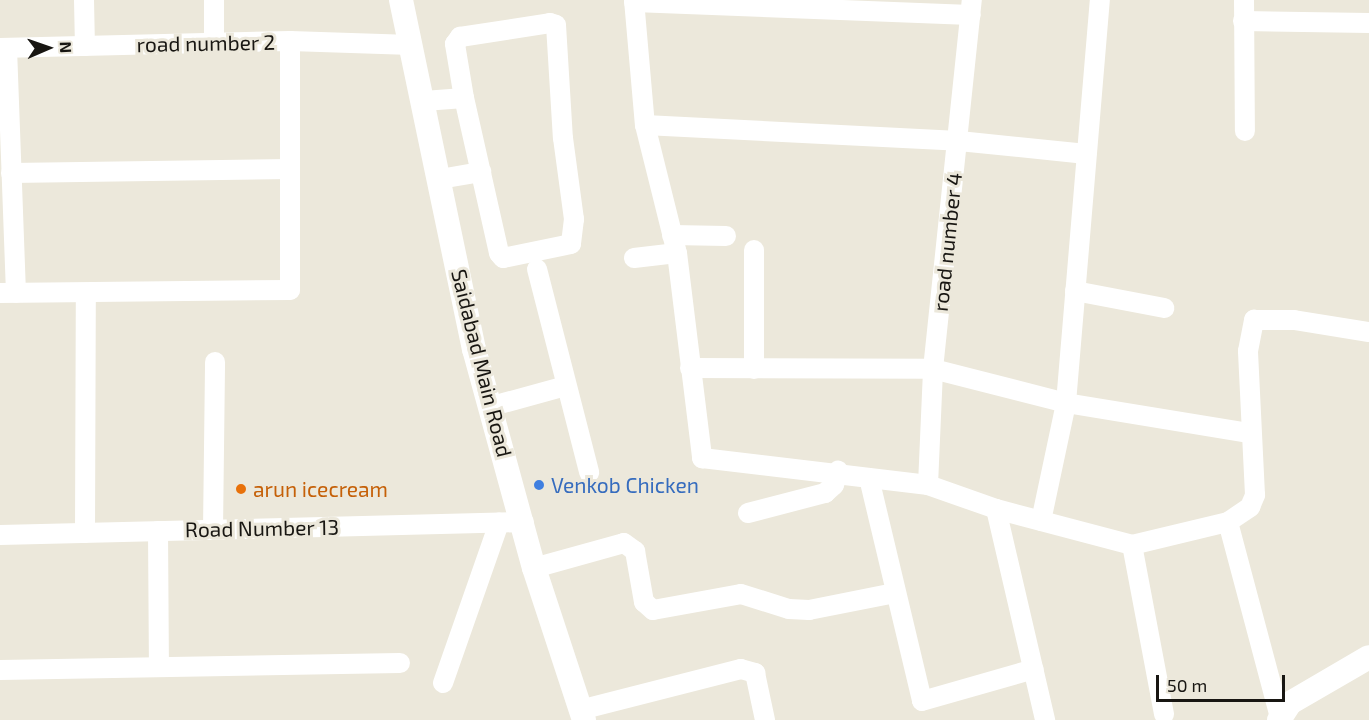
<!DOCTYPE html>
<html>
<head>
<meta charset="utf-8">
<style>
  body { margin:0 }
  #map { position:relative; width:1369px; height:720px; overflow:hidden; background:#ece8db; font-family:"Exo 2",sans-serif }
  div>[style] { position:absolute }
  .minor>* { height:20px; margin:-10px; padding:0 10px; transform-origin:10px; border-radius:10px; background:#fff }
  .major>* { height:24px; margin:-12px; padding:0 12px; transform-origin:12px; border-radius:12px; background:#fff }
  .dots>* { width:16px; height:16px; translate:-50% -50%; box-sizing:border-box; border:3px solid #ece8db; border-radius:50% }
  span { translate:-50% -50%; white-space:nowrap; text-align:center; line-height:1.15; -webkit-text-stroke:6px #ece8db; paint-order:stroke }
  .street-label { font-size:21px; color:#181612 }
  .shop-label { font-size:21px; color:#366cbe }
  .left { translate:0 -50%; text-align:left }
  .food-label { font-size:21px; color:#c56008 }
  .north { position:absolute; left:18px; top:18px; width:60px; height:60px; -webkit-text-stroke:4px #ece8db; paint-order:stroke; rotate:88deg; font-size:16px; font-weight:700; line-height:24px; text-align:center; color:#181612 }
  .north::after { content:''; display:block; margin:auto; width:21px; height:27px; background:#181612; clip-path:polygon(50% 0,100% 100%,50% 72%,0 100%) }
  .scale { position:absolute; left:1156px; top:675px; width:129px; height:27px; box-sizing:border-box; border:3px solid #181612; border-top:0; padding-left:8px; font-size:18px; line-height:21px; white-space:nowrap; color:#181612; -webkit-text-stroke:4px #ece8db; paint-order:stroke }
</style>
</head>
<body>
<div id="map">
  <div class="minor">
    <div style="left:84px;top:0;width:46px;rotate:88.8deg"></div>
    <div style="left:634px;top:0;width:125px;rotate:85deg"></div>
    <div style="left:645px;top:125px;width:132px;rotate:76deg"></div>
    <div style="left:677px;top:253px;width:207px;rotate:83deg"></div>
    <div style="left:702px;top:458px;width:228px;rotate:6.8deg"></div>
    <div style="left:928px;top:485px;width:72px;rotate:19.4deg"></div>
    <div style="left:996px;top:509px;width:141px;rotate:14.8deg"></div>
    <div style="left:1244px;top:0;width:131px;rotate:89.6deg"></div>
    <div style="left:634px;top:2px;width:337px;rotate:2.2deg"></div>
    <div style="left:1243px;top:21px;width:126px;rotate:0.9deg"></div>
    <div style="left:214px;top:42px;width:42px;rotate:-90deg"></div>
    <div style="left:0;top:48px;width:290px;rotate:-1.4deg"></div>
    <div style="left:290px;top:41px;width:122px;rotate:1.9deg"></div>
    <div style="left:7px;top:48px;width:245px;rotate:87.9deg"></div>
    <div style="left:424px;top:101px;width:40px;rotate:-4.3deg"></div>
    <div style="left:464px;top:98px;width:55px;rotate:-99.5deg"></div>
    <div style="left:455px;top:44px;width:9px;rotate:-54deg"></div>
    <div style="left:460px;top:37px;width:91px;rotate:-8.8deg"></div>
    <div style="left:550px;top:23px;width:6px;rotate:18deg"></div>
    <div style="left:556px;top:25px;width:113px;rotate:86.5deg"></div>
    <div style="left:563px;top:138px;width:82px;rotate:82.3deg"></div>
    <div style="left:574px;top:219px;width:25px;rotate:97deg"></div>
    <div style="left:571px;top:244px;width:69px;rotate:168.4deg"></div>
    <div style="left:503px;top:258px;width:6px;rotate:-129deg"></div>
    <div style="left:499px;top:253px;width:159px;rotate:-102.7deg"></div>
    <div style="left:645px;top:125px;width:314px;rotate:2.9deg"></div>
    <div style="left:959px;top:141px;width:128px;rotate:5.8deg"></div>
    <div style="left:11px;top:173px;width:279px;rotate:-0.8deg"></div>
    <div style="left:440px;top:179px;width:42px;rotate:-9.7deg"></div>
    <div style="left:672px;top:235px;width:54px;rotate:1.1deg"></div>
    <div style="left:634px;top:258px;width:43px;rotate:-6.6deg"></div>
    <div style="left:537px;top:269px;width:210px;rotate:75.6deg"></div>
    <div style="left:1075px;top:291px;width:91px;rotate:10.8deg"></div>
    <div style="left:0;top:293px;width:290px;rotate:-0.6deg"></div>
    <div style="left:290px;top:290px;width:249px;rotate:-90deg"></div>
    <div style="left:690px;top:368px;width:243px;rotate:0.2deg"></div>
    <div style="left:933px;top:369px;width:137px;rotate:14.3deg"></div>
    <div style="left:1066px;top:403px;width:186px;rotate:9.3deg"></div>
    <div style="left:754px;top:369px;width:119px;rotate:-90deg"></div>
    <div style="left:489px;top:407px;width:79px;rotate:-15.4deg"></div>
    <div style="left:869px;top:478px;width:229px;rotate:76.6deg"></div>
    <div style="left:922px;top:701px;width:116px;rotate:-15.9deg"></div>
    <div style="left:928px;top:485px;width:116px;rotate:-87.5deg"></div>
    <div style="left:933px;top:369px;width:371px;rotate:-84deg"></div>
    <div style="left:996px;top:509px;width:217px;rotate:76.9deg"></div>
    <div style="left:748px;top:513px;width:80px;rotate:-14.6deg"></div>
    <div style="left:825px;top:493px;width:12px;rotate:-42deg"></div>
    <div style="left:834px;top:485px;width:15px;rotate:-74deg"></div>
    <div style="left:1041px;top:521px;width:121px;rotate:-78deg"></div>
    <div style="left:1066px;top:403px;width:404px;rotate:-85.2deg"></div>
    <div style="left:1228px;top:522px;width:203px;rotate:75.1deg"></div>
    <div style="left:213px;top:530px;width:168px;rotate:-89.3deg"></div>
    <div style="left:158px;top:531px;width:135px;rotate:89.6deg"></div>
    <div style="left:85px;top:533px;width:240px;rotate:-89.8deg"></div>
    <div style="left:0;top:535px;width:524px;rotate:-1.42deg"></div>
    <div style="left:534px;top:568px;width:93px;rotate:-15.5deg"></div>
    <div style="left:624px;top:543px;width:14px;rotate:36deg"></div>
    <div style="left:635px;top:551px;width:52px;rotate:80deg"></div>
    <div style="left:644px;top:602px;width:12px;rotate:42deg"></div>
    <div style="left:653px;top:610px;width:89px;rotate:-10.3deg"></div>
    <div style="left:741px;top:594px;width:50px;rotate:17.4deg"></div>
    <div style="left:789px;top:609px;width:20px;rotate:3deg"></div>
    <div style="left:809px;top:610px;width:88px;rotate:-11.2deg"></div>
    <div style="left:0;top:670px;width:400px;rotate:-1deg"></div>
    <div style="left:443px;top:683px;width:170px;rotate:-70.7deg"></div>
    <div style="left:580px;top:710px;width:166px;rotate:-14.3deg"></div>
    <div style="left:741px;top:669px;width:15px;rotate:16deg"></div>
    <div style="left:755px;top:673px;width:48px;rotate:78deg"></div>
    <div style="left:1164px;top:714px;width:172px;rotate:-100.7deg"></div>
    <div style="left:1132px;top:545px;width:99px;rotate:-13.5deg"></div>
    <div style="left:1228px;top:522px;width:27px;rotate:-34deg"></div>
    <div style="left:1250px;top:507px;width:13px;rotate:-67deg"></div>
    <div style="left:1255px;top:495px;width:144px;rotate:-92.8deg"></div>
    <div style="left:1248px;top:351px;width:32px;rotate:-79deg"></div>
    <div style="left:1254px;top:320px;width:40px"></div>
    <div style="left:1294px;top:320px;width:76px;rotate:9.1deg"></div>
  </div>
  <div class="major">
    <div style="left:401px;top:0;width:357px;rotate:78.2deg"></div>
    <div style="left:474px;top:349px;width:227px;rotate:74.7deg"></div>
    <div style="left:534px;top:568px;width:160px;rotate:71.8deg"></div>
    <div style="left:1279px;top:720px;width:20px;rotate:-57deg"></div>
    <div style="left:1290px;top:703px;width:91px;rotate:-30.2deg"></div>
  </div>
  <div class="dots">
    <div style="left:539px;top:485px;background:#3f7fe0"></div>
    <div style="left:241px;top:489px;background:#e8710a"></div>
  </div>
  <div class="street-label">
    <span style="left:206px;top:43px;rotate:-1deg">road number 2</span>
    <span style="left:947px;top:242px;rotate:-84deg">road number 4</span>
    <span style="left:482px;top:363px;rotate:76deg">Saidabad Main Road</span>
    <span style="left:262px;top:528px;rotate:-1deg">Road Number 13</span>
  </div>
  <div class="shop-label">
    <span class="left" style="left:551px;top:485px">Venkob Chicken</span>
  </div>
  <div class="food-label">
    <span class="left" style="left:253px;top:489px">arun icecream</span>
  </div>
  <div class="north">N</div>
  <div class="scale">50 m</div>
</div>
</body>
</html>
